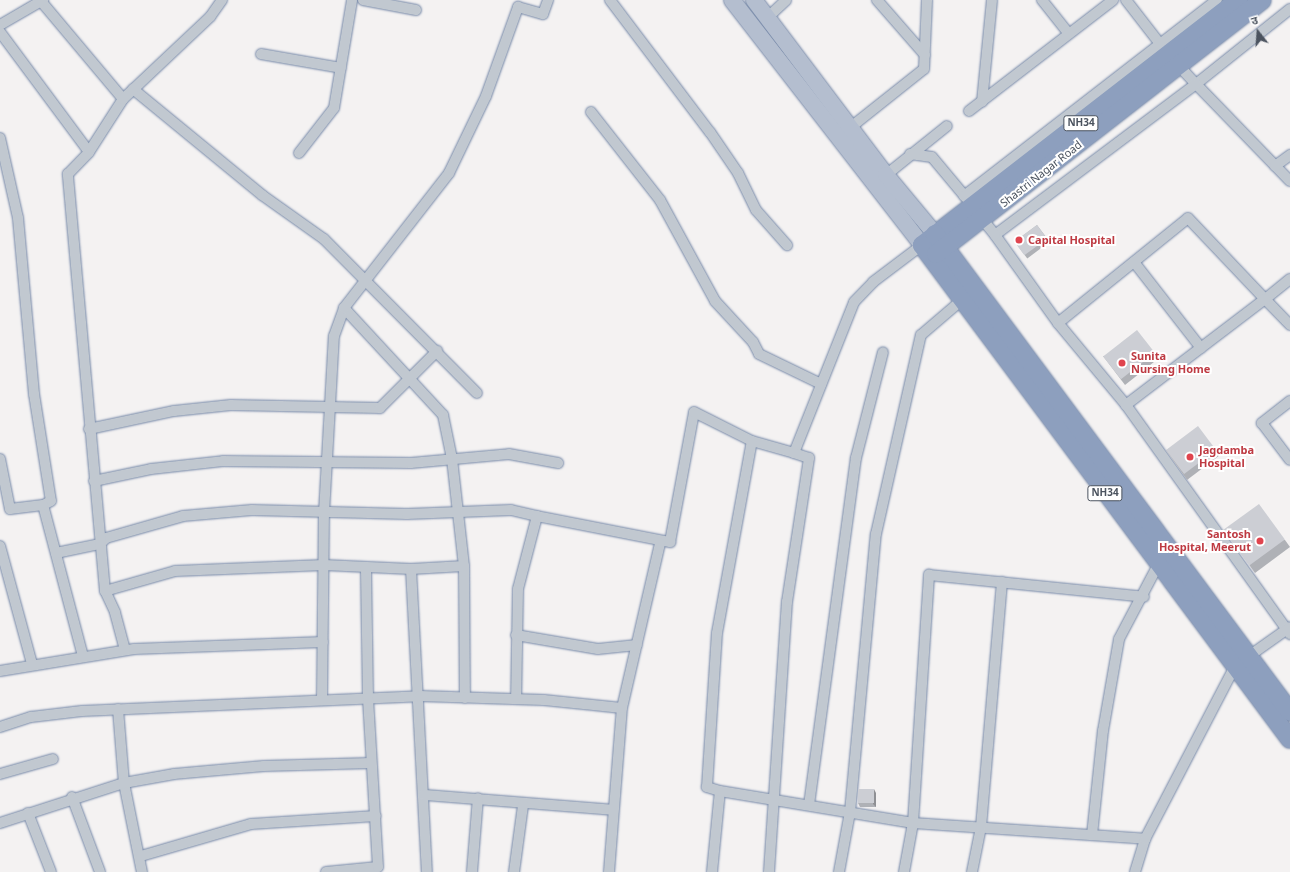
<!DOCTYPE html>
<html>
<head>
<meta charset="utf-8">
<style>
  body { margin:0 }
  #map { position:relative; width:1290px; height:872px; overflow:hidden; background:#f4f2f2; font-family:"Noto Sans","Noto Sans Devanagari",sans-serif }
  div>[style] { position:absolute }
  .roads { filter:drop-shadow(0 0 1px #788aa9) drop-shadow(0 0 1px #788aa9) }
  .street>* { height:10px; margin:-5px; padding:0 5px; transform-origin:5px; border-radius:5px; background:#c1c8d0 }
  .primary>* { height:16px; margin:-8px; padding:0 8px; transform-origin:8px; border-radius:8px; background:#b4becf }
  .highway>* { height:18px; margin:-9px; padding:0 9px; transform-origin:9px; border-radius:9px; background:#8d9fbe }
  .wall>* { inset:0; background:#afb1b6; transform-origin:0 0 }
  .shaded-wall>* { inset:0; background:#8f9094 }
  .building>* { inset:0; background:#ccced4; transform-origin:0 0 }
  .dots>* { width:11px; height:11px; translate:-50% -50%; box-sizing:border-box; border:2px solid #fff; border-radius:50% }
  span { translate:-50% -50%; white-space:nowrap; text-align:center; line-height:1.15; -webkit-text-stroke:4px #fff; paint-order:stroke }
  .shield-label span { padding:1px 3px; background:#fff; border:1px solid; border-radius:3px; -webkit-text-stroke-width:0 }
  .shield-label { font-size:10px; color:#4b535f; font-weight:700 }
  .street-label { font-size:11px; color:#4b535f }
  .health-label { font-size:11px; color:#be3a42; font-weight:700 }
  .left { translate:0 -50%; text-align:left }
  .right { translate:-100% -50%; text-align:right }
  .north { position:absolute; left:1238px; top:12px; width:40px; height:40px; -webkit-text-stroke:3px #fff; paint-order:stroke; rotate:343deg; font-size:11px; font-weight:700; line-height:16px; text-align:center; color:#4b535f }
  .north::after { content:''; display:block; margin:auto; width:14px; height:18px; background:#4b535f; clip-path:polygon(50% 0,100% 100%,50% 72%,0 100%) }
</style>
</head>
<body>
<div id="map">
  <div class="roads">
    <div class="street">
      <div style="left:40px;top:0;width:129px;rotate:50deg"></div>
      <div style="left:363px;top:0;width:54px;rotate:10.7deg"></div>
      <div style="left:610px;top:0;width:166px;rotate:52.9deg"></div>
      <div style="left:710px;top:132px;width:50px;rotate:55.7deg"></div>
      <div style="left:738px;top:173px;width:41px;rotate:64.1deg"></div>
      <div style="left:756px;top:210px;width:47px;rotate:48.5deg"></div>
      <div style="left:877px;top:0;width:73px;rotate:48.9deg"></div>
      <div style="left:1042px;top:0;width:43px;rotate:51.5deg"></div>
      <div style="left:1126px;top:0;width:62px;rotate:52.2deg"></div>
      <div style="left:1290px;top:9px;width:120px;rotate:141.4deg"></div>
      <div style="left:1196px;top:84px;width:135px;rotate:45.9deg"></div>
      <div style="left:767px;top:18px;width:26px;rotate:-43deg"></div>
      <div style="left:0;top:25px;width:50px;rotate:-30.2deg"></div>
      <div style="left:0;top:32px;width:149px;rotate:53.4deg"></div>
      <div style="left:261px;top:54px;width:81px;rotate:9.9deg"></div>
      <div style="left:1180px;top:67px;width:23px;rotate:47deg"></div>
      <div style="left:1196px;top:84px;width:251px;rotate:143.1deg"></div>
      <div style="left:995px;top:235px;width:108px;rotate:54.4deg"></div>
      <div style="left:1058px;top:323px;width:107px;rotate:50.3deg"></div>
      <div style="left:1126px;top:405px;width:282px;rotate:54.4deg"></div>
      <div style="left:133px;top:89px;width:167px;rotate:39.4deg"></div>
      <div style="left:262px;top:195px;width:76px;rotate:35.4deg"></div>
      <div style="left:324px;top:239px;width:217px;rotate:45.2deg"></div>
      <div style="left:982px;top:102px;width:102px;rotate:-84.4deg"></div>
      <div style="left:969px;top:111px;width:182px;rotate:-37.6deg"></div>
      <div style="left:591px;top:112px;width:112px;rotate:51.9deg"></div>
      <div style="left:660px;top:200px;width:115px;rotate:61.4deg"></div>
      <div style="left:715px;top:301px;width:56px;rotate:47.2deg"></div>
      <div style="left:753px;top:342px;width:13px;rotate:63deg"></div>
      <div style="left:759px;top:354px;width:69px;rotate:25.8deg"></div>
      <div style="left:851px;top:127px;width:93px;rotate:-38.5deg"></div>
      <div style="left:924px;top:69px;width:69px;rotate:-87.5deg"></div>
      <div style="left:0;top:138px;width:82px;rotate:77.3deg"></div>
      <div style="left:18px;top:218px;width:177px;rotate:84.8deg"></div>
      <div style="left:34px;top:394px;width:108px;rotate:81deg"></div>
      <div style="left:51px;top:501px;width:9px;rotate:153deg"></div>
      <div style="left:43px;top:505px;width:156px;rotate:75.2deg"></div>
      <div style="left:299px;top:153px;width:57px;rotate:-52.1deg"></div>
      <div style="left:334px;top:108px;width:109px;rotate:-80.5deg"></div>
      <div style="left:910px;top:154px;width:22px;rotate:8deg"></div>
      <div style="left:932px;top:157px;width:56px;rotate:50.1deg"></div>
      <div style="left:1275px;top:166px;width:19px;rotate:-36deg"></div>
      <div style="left:886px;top:175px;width:78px;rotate:-38.8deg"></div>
      <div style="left:964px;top:196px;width:320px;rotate:-37.8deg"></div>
      <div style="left:983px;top:220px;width:19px;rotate:51deg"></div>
      <div style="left:1134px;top:262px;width:109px;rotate:52.1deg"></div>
      <div style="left:1290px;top:279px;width:32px;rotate:141deg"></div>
      <div style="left:1265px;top:299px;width:36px;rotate:46deg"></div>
      <div style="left:344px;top:308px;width:146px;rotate:47.2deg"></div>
      <div style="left:443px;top:415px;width:45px;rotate:78.4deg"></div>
      <div style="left:452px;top:459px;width:108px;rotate:83.6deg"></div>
      <div style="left:464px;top:566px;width:132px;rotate:89.6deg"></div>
      <div style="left:1058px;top:323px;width:167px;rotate:-38.9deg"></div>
      <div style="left:1188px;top:218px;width:112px;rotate:46.5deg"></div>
      <div style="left:1265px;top:299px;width:175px;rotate:142.7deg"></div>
      <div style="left:1290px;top:401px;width:36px;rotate:142deg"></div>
      <div style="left:1262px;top:423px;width:46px;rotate:52.9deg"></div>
      <div style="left:89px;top:429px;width:87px;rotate:-12deg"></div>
      <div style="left:174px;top:411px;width:57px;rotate:-6deg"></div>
      <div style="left:231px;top:405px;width:149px;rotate:1.2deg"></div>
      <div style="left:380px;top:408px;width:81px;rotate:-45deg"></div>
      <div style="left:0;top:459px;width:51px;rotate:78.7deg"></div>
      <div style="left:10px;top:509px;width:33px;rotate:-7deg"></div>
      <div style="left:94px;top:481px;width:58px;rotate:-11.9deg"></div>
      <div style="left:151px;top:469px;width:72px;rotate:-6.3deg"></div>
      <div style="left:223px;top:461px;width:188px;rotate:0.6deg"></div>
      <div style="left:411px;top:463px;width:98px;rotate:-5.2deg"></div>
      <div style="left:509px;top:454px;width:50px;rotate:10.4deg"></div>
      <div style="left:537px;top:516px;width:136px;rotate:11.1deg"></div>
      <div style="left:670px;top:542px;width:132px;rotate:-79.5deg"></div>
      <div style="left:694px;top:412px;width:65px;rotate:26.6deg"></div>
      <div style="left:752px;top:441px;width:44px;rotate:15.9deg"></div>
      <div style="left:794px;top:453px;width:162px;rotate:-68.3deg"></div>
      <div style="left:854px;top:302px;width:28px;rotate:-46deg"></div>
      <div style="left:873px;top:282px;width:61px;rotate:-37.1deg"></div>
      <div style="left:0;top:546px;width:122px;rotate:74.8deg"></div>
      <div style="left:56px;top:553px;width:45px;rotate:-11.6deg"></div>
      <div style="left:100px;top:544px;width:8px;rotate:-45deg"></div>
      <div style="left:106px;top:538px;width:80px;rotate:-15.9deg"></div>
      <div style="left:183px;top:516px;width:69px;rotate:-5deg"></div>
      <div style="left:252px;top:510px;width:155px;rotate:1.5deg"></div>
      <div style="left:407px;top:514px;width:104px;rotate:-2.2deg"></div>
      <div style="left:511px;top:510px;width:27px;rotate:13deg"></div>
      <div style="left:537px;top:516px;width:75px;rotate:104.6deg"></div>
      <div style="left:518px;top:589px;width:110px;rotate:91deg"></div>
      <div style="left:411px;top:569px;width:303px;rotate:87deg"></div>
      <div style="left:105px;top:591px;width:73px;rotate:-15.9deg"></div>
      <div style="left:175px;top:571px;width:149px;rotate:-2.3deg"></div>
      <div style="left:324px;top:565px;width:87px;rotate:2.6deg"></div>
      <div style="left:411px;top:569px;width:53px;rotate:-3.2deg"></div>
      <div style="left:516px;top:635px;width:83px;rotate:9.7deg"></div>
      <div style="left:598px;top:649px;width:39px;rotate:-6deg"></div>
      <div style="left:125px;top:650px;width:39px;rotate:-105deg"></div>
      <div style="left:115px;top:612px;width:23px;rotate:-115deg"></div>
      <div style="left:105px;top:591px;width:419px;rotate:-95.1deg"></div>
      <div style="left:68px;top:174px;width:30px;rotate:-46deg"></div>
      <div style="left:89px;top:152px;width:63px;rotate:-57.3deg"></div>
      <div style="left:123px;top:99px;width:120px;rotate:-43.3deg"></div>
      <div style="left:210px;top:17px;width:21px;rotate:-55deg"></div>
      <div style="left:0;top:671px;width:136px;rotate:-9.3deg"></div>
      <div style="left:134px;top:649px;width:189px;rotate:-2.1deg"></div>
      <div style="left:322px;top:700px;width:187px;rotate:-89.4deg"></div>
      <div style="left:324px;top:513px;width:177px;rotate:-86.8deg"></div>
      <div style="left:334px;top:336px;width:30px;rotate:-70deg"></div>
      <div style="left:344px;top:308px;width:171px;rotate:-52.1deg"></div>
      <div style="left:449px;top:173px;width:85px;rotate:-64.3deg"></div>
      <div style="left:486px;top:96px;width:95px;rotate:-70.2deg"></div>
      <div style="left:518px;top:7px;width:26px;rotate:16deg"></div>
      <div style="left:543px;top:14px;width:15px;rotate:-70deg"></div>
      <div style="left:118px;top:709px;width:74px;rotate:85.4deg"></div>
      <div style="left:124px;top:783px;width:91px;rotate:78.6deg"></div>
      <div style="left:0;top:727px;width:33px;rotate:-18deg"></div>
      <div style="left:31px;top:717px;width:51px;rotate:-6.7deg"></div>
      <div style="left:82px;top:711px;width:338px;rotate:-2.5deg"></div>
      <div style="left:420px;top:696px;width:124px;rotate:1.8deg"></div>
      <div style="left:544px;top:700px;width:78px;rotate:5.9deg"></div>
      <div style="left:0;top:774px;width:55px;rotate:-15.8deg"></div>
      <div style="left:720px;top:791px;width:14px;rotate:-163deg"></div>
      <div style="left:707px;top:787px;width:154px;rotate:-86.3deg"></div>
      <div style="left:717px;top:633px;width:195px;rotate:-79.7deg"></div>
      <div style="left:424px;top:795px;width:190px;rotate:4.5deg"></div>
      <div style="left:72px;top:797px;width:80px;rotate:69.5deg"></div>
      <div style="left:809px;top:805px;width:350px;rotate:-82.3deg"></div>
      <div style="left:856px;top:458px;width:109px;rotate:-75.7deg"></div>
      <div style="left:28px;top:813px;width:63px;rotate:68.7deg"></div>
      <div style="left:0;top:823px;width:130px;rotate:-17.9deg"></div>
      <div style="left:124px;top:783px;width:51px;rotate:-10.2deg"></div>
      <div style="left:174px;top:774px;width:90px;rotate:-5.1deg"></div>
      <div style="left:264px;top:766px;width:107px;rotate:-1.6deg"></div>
      <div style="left:1092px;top:835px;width:105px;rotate:-84deg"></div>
      <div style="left:1103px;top:731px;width:93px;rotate:-80.1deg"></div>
      <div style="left:1119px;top:639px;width:84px;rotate:-62.2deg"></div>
      <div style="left:141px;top:856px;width:115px;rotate:-16.2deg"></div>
      <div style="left:251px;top:824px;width:125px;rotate:-3.7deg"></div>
      <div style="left:326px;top:872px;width:52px;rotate:-5.5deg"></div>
      <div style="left:378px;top:867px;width:169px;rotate:-93.4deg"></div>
      <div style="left:368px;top:698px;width:131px;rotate:-90.9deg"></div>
      <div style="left:472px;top:872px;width:74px;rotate:-85.4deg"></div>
      <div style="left:514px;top:872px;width:68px;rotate:-82.3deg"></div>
      <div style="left:609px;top:872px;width:165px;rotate:-85.5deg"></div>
      <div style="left:622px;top:708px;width:169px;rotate:-77deg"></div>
      <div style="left:712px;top:872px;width:81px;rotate:-84.4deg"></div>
      <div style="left:720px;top:791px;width:196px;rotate:9.4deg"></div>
      <div style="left:913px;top:823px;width:233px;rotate:3.9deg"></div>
      <div style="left:769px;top:872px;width:271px;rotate:-86.2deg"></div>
      <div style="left:787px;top:602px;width:146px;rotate:-81.3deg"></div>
      <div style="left:809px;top:458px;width:16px;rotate:-162deg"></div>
      <div style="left:839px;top:872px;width:61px;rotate:-79.6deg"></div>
      <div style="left:850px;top:812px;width:279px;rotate:-84.7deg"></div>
      <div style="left:876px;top:534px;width:204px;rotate:-77.3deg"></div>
      <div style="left:921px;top:335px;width:55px;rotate:-40.6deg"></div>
      <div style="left:904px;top:872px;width:50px;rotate:-79.6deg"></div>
      <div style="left:913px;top:823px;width:249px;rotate:-86.3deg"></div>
      <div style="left:929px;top:575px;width:216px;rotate:5.8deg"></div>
      <div style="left:972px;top:872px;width:46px;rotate:-78.7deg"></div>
      <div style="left:981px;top:827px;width:246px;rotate:-85.1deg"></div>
      <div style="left:1135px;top:872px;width:34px;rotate:-73deg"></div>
      <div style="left:1145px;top:839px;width:195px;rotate:-62.5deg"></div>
      <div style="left:1235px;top:666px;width:67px;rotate:-35.3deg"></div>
    </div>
    <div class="primary">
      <div style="left:732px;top:0;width:310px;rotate:52.2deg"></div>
      <div style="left:754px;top:0;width:219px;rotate:53deg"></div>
      <div style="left:886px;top:175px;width:77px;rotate:50.3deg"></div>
    </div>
    <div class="highway">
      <div style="left:1238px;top:0;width:400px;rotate:142.2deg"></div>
      <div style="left:922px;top:245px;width:616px;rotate:53.32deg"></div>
      <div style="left:935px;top:234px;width:595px;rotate:53.4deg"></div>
      <div style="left:936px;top:254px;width:413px;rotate:-37.9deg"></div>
    </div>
  </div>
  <div class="wall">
    <div style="left:1037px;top:225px;width:21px;height:28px;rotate:53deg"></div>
    <div style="clip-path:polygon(1155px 353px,1159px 358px,1125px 385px,1103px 356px)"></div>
    <div style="clip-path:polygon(1166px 450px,1216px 450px,1220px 455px,1187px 480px)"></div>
    <div style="clip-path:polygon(1224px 530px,1285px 540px,1290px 547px,1255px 573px)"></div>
    <div style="clip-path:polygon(876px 793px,876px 807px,860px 807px,858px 803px)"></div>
  </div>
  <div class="shaded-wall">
    <div style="clip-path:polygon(874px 789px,876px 793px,876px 807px,873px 804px)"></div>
  </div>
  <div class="building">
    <div style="left:1037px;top:225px;width:17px;height:28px;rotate:54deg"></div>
    <div style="left:1137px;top:330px;width:29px;height:43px;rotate:52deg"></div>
    <div style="left:1198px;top:426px;width:30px;height:40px;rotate:53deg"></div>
    <div style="left:1259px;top:504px;width:44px;height:44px;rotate:54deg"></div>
    <div style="left:858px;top:789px;width:16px;height:14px"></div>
  </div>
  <div class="dots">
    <div style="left:1019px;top:240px;background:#e0444e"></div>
    <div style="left:1122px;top:363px;background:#e0444e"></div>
    <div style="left:1190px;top:457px;background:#e0444e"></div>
    <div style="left:1260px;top:541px;background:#e0444e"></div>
  </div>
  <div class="shield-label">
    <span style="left:1081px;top:123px">NH34</span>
    <span style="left:1105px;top:493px">NH34</span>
  </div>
  <div class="street-label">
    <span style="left:1041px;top:174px;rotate:-38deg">Shastri Nagar Road</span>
  </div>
  <div class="health-label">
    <span class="left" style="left:1028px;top:240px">Capital Hospital</span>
    <span class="left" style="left:1131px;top:363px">Sunita<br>Nursing Home</span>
    <span class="left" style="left:1199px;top:457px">Jagdamba<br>Hospital</span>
    <span class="right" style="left:1251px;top:541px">Santosh<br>Hospital, Meerut</span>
  </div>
  <div class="north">उ</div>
</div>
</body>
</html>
